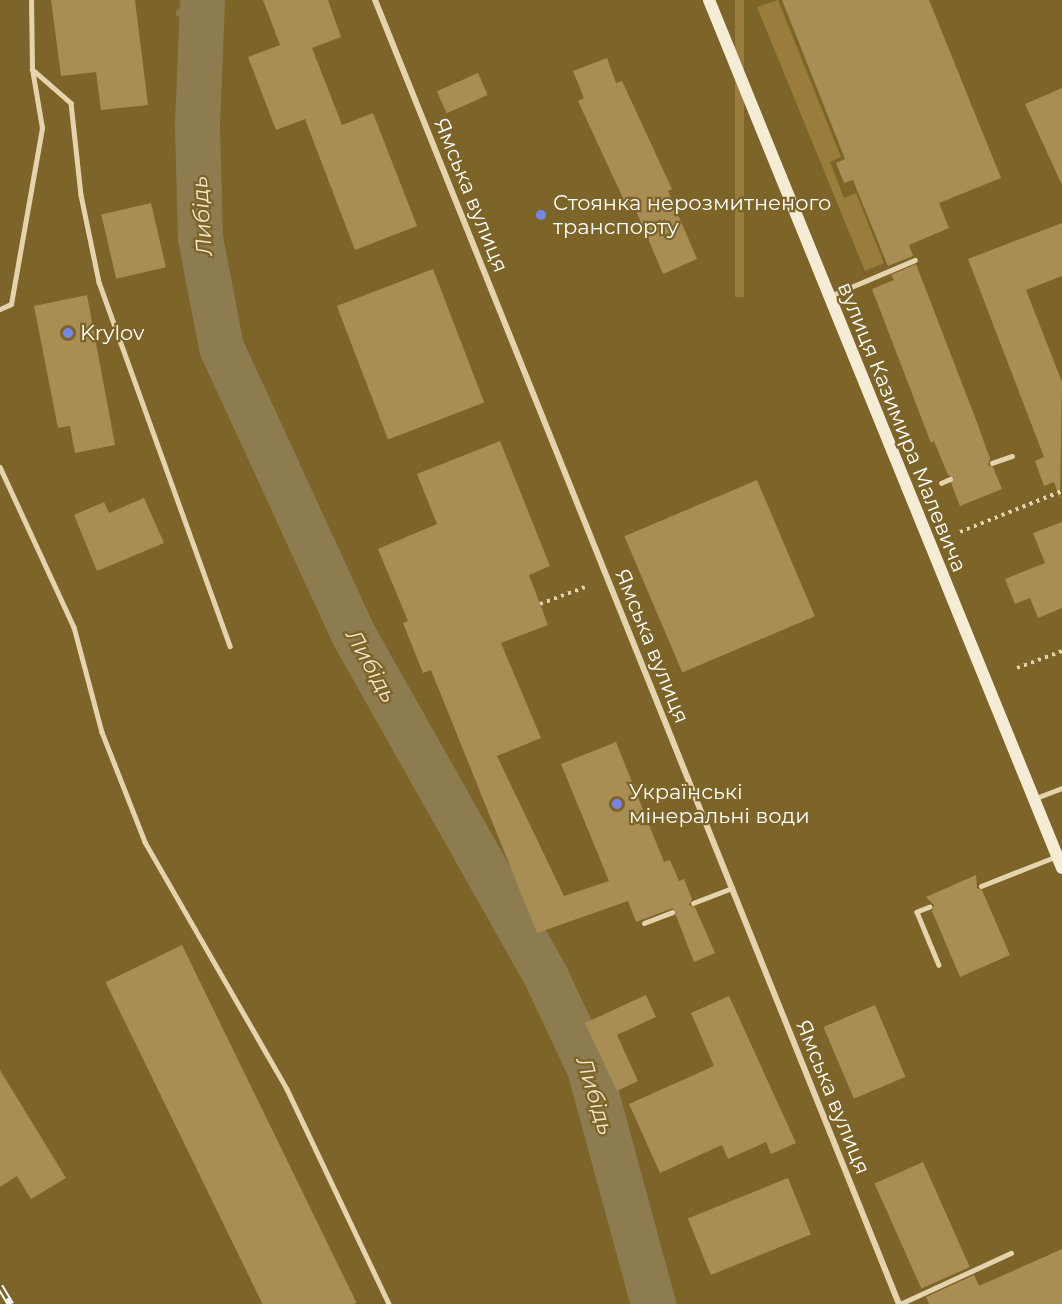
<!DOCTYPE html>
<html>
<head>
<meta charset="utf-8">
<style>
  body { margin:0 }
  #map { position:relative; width:1062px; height:1304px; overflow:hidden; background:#7d6428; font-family:Montserrat,sans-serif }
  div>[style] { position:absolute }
  .green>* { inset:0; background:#9a7d3c; transform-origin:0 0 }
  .stream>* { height:8px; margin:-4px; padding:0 4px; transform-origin:4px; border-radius:4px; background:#8e7c51 }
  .river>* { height:45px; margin:-22.5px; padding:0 22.5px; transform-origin:22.5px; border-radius:22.5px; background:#8e7c51 }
  .building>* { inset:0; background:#a88e54; transform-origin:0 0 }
  .path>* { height:4px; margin-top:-2px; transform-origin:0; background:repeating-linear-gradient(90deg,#e5d3ad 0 3px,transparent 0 7.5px) }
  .lane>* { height:4.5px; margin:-2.25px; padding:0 2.25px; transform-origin:2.25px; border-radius:2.25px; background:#e5d3ad }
  .street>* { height:6px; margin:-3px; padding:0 3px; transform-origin:3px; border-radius:3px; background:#e5d3ad }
  .secondary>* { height:12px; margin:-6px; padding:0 6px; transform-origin:6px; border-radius:6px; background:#f5ecd6 }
  .rail>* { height:7px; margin-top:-3.5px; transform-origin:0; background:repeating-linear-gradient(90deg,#7d6428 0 14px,#fff 0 28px); box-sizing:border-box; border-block:2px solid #fff }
  .dots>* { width:16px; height:16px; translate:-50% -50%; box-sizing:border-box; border:3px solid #7d6428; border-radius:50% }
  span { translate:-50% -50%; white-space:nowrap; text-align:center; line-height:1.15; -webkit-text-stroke:4.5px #7d6428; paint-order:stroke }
  .street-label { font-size:21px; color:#fff }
  .poi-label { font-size:21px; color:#fff }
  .left { translate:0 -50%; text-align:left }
  .water-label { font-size:22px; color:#f1e5ca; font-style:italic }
</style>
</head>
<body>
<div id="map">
  <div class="green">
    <div style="left:735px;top:0;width:9px;height:297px"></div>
    <div style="clip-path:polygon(778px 0,841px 157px,830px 162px,844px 198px,856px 193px,884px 263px,865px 271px,757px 7px)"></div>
  </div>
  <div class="stream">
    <div style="left:180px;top:13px;width:24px;rotate:-22deg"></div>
  </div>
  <div class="river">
    <div style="left:202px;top:0;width:126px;rotate:92.3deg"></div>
    <div style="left:197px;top:126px;width:112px;rotate:88.5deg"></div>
    <div style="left:200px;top:238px;width:111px;rotate:79.1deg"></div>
    <div style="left:221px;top:347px;width:316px;rotate:65.3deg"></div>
    <div style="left:353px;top:634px;width:394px;rotate:60.6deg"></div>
    <div style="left:546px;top:977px;width:101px;rotate:64.7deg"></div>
    <div style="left:589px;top:1068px;width:245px;rotate:74.8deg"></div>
  </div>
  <div class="building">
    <div style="clip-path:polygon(51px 0,135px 0,148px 105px,101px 110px,96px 72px,61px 76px)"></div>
    <div style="clip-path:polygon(263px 0,328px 0,341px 37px,312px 48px,342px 125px,373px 113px,417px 226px,355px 250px,305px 119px,276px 130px,248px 57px,280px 45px)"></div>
    <div style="clip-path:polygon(782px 0,929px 0,1001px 178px,939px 203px,949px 228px,909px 245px,913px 256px,888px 266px,853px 180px,844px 183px,836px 163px,845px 159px)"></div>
    <div style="clip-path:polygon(607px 58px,616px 83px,622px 81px,672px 189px,668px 191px,697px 259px,663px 274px,634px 206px,628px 209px,578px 101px,584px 98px,573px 71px)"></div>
    <div style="left:478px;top:73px;width:24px;height:45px;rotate:66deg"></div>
    <div style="clip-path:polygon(1062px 88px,1062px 185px,1025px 104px)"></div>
    <div style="left:151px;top:203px;width:66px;height:51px;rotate:77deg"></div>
    <div style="clip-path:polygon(1062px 223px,1062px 276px,1026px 290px,1062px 382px,1060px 499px,1054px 482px,1044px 486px,1035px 461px,1044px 457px,968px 259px)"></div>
    <div style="clip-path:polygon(916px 264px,978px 425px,990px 459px,988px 465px,993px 467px,1002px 489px,960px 506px,951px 483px,954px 478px,948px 475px,934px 441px,931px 443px,872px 289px,894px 280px,891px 275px)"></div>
    <div style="left:433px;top:269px;width:143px;height:103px;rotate:69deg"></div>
    <div style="clip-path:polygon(87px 295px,115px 445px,75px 453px,70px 426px,58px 428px,34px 306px)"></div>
    <div style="clip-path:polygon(500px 441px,550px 566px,529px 575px,548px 625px,501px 643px,541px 738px,497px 756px,564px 896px,609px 881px,561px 764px,616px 742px,664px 862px,670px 860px,679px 881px,684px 879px,692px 899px,689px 905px,695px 907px,715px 953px,694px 962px,673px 908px,636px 922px,628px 901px,537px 933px,431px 670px,423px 673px,403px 623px,408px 621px,378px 549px,437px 524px,417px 474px)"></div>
    <div style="left:757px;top:480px;width:148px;height:144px;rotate:67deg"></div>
    <div style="clip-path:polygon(144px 498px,164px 543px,97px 571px,74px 515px,104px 502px,109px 513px)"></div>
    <div style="clip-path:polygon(1062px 522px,1062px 608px,1038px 618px,1030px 598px,1015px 604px,1005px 579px,1045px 563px,1033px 533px)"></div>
    <div style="clip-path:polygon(976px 875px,977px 888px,982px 890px,1010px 955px,960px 977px,932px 911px,934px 905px,926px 897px)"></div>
    <div style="left:182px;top:945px;width:398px;height:85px;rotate:64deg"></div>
    <div style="clip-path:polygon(646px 995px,656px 1017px,617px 1035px,638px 1081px,617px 1091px,585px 1023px)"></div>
    <div style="clip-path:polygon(729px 996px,796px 1143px,771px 1154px,766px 1142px,728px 1159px,722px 1145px,660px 1173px,629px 1104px,714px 1066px,691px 1013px)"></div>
    <div style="left:875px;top:1005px;width:78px;height:56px;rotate:67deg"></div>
    <div style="clip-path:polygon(0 1070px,66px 1178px,31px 1199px,17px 1176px,0 1187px)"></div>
    <div style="left:923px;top:1162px;width:115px;height:53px;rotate:66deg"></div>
    <div style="left:788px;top:1178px;width:61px;height:108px;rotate:68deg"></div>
    <div style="clip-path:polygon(1062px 1249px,1062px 1304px,929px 1304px,926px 1297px,974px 1275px,979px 1286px)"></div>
  </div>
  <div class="path">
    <div style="left:960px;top:532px;width:110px;rotate:-21.9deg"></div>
    <div style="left:540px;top:604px;width:48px;rotate:-20.7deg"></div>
    <div style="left:1017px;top:668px;width:48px;rotate:-20.7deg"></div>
    <div style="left:637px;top:793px;width:6px;rotate:-18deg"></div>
  </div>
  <div class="lane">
    <div style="left:32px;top:69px;width:52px;rotate:41.1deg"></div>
    <div style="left:71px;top:103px;width:93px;rotate:83.8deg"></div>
    <div style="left:81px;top:195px;width:89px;rotate:78.3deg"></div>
    <div style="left:99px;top:282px;width:387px;rotate:70.2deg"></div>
    <div style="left:830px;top:296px;width:92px;rotate:-23deg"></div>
    <div style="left:0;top:309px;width:12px;rotate:-24deg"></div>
    <div style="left:11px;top:304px;width:179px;rotate:-80deg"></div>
    <div style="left:42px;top:128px;width:60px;rotate:-99.6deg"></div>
    <div style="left:32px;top:69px;width:69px;rotate:-90.8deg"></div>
    <div style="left:992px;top:463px;width:21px;rotate:-19deg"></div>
    <div style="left:0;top:467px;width:176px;rotate:65.2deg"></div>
    <div style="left:74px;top:627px;width:109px;rotate:75.1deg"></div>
    <div style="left:102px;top:732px;width:118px;rotate:68.6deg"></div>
    <div style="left:145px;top:842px;width:285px;rotate:60.1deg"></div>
    <div style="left:287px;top:1089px;width:238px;rotate:64.6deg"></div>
    <div style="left:941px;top:483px;width:10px;rotate:-24deg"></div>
    <div style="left:1036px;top:798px;width:28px;rotate:-21deg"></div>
    <div style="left:981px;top:886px;width:82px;rotate:-21.5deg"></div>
    <div style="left:693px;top:903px;width:42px;rotate:-21deg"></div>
    <div style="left:930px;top:907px;width:14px;rotate:159deg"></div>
    <div style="left:917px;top:912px;width:57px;rotate:67.5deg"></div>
    <div style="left:644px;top:923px;width:30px;rotate:-21deg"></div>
    <div style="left:900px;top:1304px;width:122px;rotate:-24.7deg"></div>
  </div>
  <div class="street">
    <div style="left:375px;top:0;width:1405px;rotate:68.11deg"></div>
  </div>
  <div class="secondary">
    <div style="left:709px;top:0;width:937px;rotate:67.87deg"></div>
  </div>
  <div class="rail">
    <div style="left:0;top:1286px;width:21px;rotate:59deg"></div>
  </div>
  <div class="dots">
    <div style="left:541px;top:215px;background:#7486ec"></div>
    <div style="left:68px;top:333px;background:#7486ec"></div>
    <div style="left:617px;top:804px;background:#7486ec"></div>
  </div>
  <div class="street-label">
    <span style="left:471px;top:195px;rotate:68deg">Ямська вулиця</span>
    <span style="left:902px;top:427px;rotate:68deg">вулиця Казимира Малевича</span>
    <span style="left:652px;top:646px;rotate:68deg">Ямська вулиця</span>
    <span style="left:833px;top:1097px;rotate:68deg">Ямська вулиця</span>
  </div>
  <div class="poi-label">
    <span class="left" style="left:553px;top:215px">Стоянка нерозмитненого<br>транспорту</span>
    <span class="left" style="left:80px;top:333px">Krylov</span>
    <span class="left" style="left:629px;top:804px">Українські<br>мінеральні води</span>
  </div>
  <div class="water-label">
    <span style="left:202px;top:216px;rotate:-94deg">Либідь</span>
    <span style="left:371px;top:666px;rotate:61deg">Либідь</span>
    <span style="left:595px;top:1096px;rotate:73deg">Либідь</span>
  </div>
</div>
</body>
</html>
